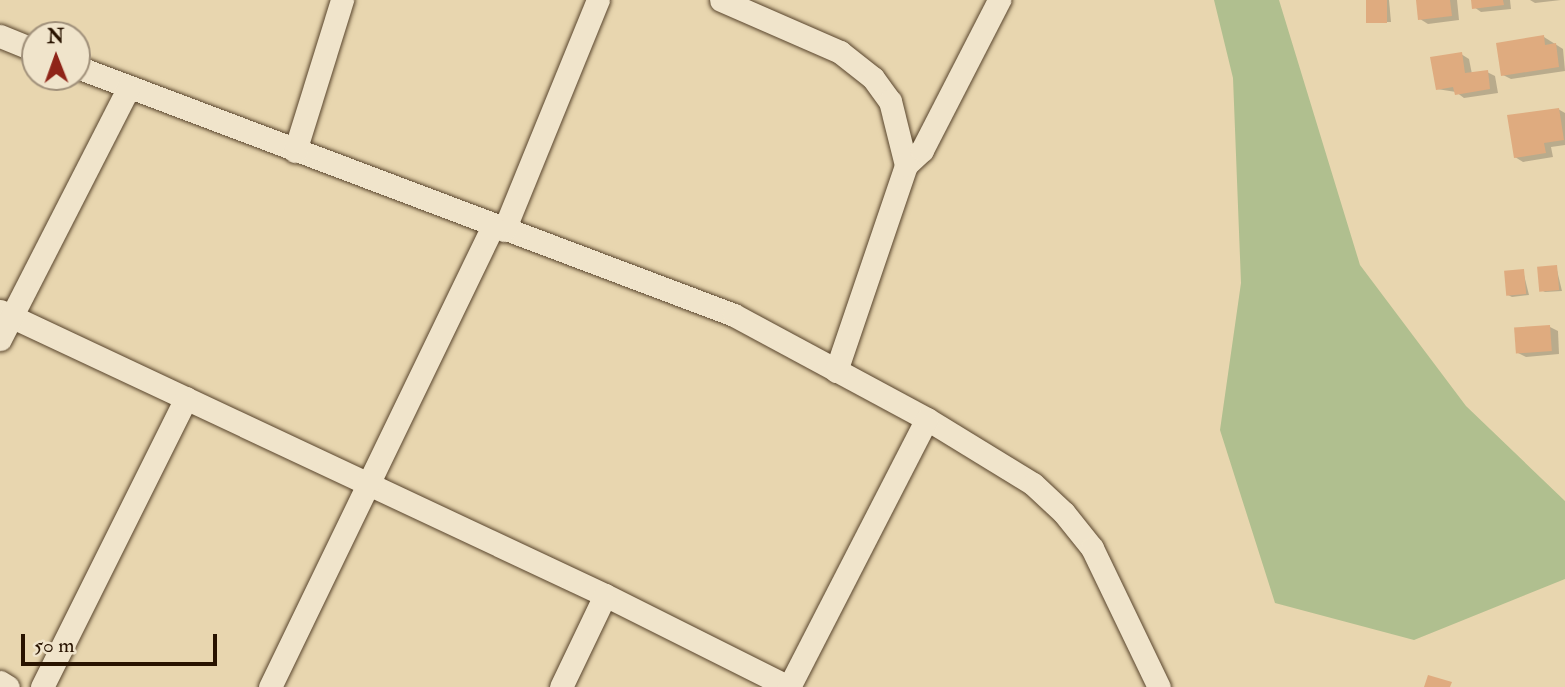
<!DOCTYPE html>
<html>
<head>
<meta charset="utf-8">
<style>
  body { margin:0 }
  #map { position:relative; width:1565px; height:687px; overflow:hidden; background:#e8d6af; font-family:"IM FELL Double Pica",serif }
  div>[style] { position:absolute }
  .green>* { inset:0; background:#b0bf8f }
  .shadow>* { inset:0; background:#0003 }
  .building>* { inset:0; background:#dfab7f; transform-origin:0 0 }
  .roads { filter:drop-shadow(0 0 2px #58442c) drop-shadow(0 0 2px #58442c) }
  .street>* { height:23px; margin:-11.5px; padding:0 11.5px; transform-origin:11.5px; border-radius:11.5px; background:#f0e4cb }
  span { translate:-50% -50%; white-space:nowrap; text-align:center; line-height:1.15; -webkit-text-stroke:5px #f0e4cb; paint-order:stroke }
  .north { position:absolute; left:21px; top:21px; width:70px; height:70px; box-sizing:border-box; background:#f0e4cb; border:2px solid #a0907a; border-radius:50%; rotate:359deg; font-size:19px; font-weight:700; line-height:28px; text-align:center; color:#281300 }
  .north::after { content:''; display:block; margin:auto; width:24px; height:32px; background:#8f2418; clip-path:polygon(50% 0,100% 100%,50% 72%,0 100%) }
  .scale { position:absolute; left:21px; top:634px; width:196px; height:32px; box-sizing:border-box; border:4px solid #281300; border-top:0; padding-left:9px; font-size:21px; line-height:24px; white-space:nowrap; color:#281300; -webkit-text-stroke:5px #f0e4cb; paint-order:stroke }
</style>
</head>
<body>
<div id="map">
  <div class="green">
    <div style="clip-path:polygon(1214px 0,1279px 0,1360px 265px,1466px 406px,1565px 501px,1565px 579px,1414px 640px,1275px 603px,1220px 430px,1241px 283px,1233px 78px)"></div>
  </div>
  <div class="shadow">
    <div style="clip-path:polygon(1367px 0,1389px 0,1391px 22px,1369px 22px)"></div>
    <div style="clip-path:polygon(1418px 0,1457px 0,1459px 20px,1428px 24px,1420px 19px)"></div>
    <div style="clip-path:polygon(1473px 0,1510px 0,1511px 9px,1481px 12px,1474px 7px)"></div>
    <div style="clip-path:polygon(1530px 0,1561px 0,1535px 3px)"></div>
    <div style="clip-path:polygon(1544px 37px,1563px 49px,1565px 71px,1511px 79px,1503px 75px)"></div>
    <div style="clip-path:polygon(1461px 54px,1469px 59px,1472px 74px,1487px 72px,1495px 76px,1498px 93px,1464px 98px,1456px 92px,1437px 89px)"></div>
    <div style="clip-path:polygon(1558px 109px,1565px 113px,1565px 145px,1551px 147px,1553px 157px,1523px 162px,1515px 157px)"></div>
    <div style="clip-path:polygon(1556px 266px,1562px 291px,1545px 292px,1541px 290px)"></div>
    <div style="clip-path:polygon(1523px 271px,1529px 295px,1512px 297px,1508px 295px)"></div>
    <div style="clip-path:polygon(1550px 327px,1558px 331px,1559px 354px,1526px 357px,1518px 353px)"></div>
  </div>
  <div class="building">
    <div style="left:1366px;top:0;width:21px;height:23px"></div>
    <div style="clip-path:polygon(1416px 0,1450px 0,1452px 16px,1418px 20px)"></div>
    <div style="clip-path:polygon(1471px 0,1503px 0,1504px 5px,1472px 9px)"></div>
    <div style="clip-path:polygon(1544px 35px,1545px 45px,1556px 43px,1559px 67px,1501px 76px,1496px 43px)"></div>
    <div style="clip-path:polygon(1462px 52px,1465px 73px,1488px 70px,1490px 89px,1455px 95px,1453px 87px,1436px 90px,1430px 57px)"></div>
    <div style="clip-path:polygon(1559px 108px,1564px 140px,1544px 143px,1546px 153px,1514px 158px,1507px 115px)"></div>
    <div style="left:1557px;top:265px;width:25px;height:20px;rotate:85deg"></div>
    <div style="left:1524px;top:269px;width:25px;height:20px;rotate:85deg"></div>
    <div style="left:1550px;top:325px;width:26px;height:36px;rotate:86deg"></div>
    <div style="clip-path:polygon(1428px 675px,1452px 682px,1450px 687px,1424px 687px)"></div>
  </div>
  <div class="roads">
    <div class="street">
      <div style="left:721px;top:0;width:130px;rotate:23.6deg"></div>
      <div style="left:840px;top:52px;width:42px;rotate:38.2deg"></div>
      <div style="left:873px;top:78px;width:29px;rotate:54deg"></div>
      <div style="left:890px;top:101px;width:66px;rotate:76deg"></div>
      <div style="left:0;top:36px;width:38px;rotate:22deg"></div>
      <div style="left:77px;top:67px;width:702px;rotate:20.68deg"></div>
      <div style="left:734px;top:315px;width:219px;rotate:28.3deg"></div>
      <div style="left:927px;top:419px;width:124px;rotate:31.5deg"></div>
      <div style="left:1033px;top:484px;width:42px;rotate:43.1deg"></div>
      <div style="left:1064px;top:513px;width:45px;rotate:51.3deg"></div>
      <div style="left:1092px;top:548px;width:154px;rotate:64.3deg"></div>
      <div style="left:295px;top:151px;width:158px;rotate:-72.7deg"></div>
      <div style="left:504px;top:230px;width:248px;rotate:-67.8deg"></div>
      <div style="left:0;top:311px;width:668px;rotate:25.15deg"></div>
      <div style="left:605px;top:595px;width:206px;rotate:26.6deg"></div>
      <div style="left:0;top:339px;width:283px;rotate:-62.9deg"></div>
      <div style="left:836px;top:371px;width:218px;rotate:-71.2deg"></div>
      <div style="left:906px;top:165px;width:22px;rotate:-43deg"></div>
      <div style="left:922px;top:150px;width:169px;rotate:-62.8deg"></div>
      <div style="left:0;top:682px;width:9px;rotate:32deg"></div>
      <div style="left:42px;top:687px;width:323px;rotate:-63.5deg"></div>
      <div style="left:270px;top:687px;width:512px;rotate:-64.19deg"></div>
      <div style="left:561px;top:687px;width:102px;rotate:-64.4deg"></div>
      <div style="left:789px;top:687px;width:301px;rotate:-62.8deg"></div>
    </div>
  </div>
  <div class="north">N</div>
  <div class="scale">50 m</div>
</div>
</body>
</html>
